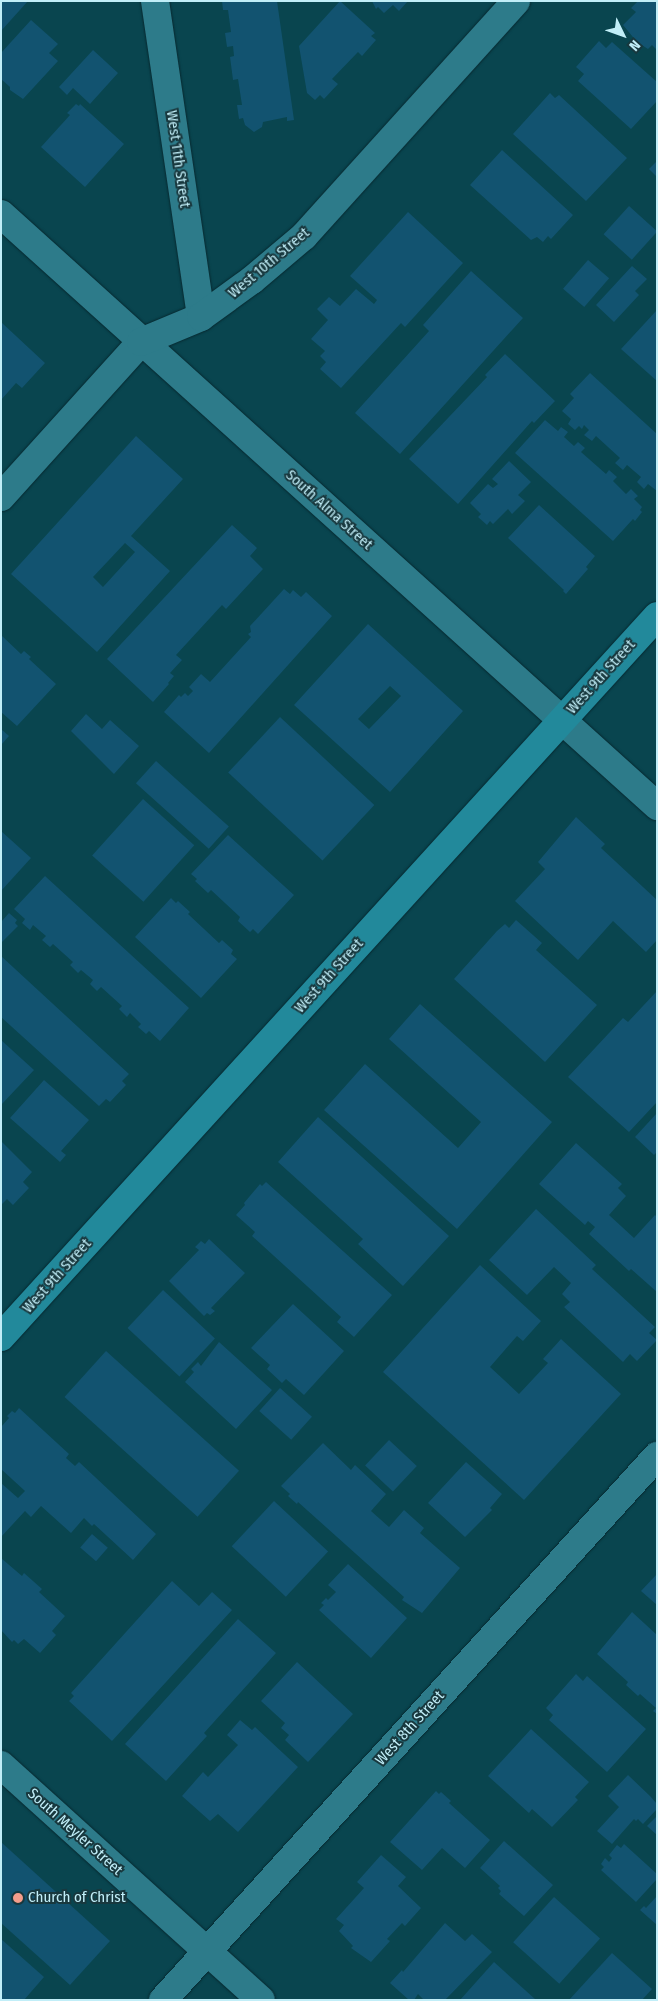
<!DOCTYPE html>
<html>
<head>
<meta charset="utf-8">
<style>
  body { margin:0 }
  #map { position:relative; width:658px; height:2001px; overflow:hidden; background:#09454f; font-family:"Fira Sans Condensed",sans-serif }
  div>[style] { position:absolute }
  .building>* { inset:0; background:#125370; transform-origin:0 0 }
  .roads { filter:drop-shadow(0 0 1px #07282f) drop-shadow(0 0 1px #07282f) }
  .minor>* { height:28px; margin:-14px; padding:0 14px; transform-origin:14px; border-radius:14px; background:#2d7b8a }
  .major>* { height:28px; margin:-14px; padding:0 14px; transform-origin:14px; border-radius:14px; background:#22899b }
  .dots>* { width:14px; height:14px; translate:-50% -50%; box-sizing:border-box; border:2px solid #18383e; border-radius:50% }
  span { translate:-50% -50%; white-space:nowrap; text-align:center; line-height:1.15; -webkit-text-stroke:4px #18383e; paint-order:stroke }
  .street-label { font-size:15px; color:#c1eef8 }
  .poi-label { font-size:15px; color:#c1eef8 }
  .left { translate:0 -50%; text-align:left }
  .frame { position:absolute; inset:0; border:2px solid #c1eef8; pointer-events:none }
  .north { position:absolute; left:598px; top:10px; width:50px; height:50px; -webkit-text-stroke:4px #18383e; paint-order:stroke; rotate:132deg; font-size:14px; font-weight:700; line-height:20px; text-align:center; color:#c1eef8 }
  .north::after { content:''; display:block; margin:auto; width:18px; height:22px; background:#c1eef8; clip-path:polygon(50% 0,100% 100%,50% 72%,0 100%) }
</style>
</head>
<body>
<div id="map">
  <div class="building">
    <div style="clip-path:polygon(1px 1px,28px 1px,1px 31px)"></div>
    <div style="clip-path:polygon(222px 1px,277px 1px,294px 120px,287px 121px,287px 117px,263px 122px,262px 127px,254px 132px,245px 125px,243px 118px,239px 119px,237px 105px,242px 105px,238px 79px,233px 80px,230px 57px,234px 56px,233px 46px,227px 47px,225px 33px,231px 32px,228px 10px,223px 10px)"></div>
    <div style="clip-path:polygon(340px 1px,375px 33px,371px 36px,376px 40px,362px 56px,358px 52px,332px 79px,338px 84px,324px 99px,320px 95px,315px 100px,307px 93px,299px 46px)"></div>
    <div style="clip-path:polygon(372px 1px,408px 1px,399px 11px,393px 5px,384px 13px,378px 7px,376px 9px)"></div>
    <div style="clip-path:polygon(638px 1px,657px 1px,657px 50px,652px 45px,648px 49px,637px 42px,623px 25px,636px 12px,631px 8px)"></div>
    <div style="clip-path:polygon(31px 20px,58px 44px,49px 53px,58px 61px,23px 99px,10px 90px,10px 87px,1px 79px,1px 53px)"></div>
    <div style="clip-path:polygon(599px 41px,606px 48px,612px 42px,657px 82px,657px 101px,631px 129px,578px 81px,584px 74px,576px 67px)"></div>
    <div style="clip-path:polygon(93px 50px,118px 73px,90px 104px,73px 88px,67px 95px,59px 87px)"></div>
    <div style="clip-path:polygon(550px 93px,555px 98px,559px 95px,627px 158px,586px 201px,513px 134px)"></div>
    <div style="clip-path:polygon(76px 104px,79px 106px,80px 104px,124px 144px,85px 187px,41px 147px,70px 115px,67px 113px)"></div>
    <div style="clip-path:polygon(502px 150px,573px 215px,551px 239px,548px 236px,543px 242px,537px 237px,531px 240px,470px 185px)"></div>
    <div style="clip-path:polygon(657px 161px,657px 177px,649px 169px)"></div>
    <div style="left:629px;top:206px;width:38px;height:38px;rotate:42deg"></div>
    <div style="clip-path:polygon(408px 212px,463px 263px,405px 327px,401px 323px,341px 388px,320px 369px,326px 362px,320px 356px,325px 351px,311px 339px,328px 320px,317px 309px,329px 297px,340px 306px,356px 289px,374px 304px,377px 300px,350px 276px)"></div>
    <div style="left:588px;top:260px;width:28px;height:38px;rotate:41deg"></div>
    <div style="clip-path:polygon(632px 266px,647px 279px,635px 291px,639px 295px,614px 322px,596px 305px)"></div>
    <div style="clip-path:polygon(471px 271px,523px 318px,400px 454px,355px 413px,429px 331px,423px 325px)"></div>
    <div style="clip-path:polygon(657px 310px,657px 381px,621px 349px)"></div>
    <div style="clip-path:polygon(1px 322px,45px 363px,22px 388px,16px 383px,1px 400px)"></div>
    <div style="clip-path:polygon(505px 354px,555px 401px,534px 423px,532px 421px,458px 504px,409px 459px,487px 377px,485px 375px)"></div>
    <div style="clip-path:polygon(590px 373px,657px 434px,657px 491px,648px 484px,644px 489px,637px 482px,641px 477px,627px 465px,623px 470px,615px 463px,620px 458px,596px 436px,592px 441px,584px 435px,589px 430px,584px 425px,582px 429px,579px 426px,575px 430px,568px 424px,571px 419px,562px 411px,574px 398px,570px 394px)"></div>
    <div style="clip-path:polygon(545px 420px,558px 431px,561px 427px,568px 432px,564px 437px,574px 446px,578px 442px,585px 448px,581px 452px,606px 474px,609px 470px,617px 477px,613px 481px,626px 494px,631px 489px,638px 496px,634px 499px,642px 507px,640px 510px,642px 512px,635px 521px,633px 519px,613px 541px,515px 453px)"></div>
    <div style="clip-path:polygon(evenodd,136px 436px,183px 479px,131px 536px,170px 571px,97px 652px,11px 574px,136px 436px,125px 543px,135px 552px,103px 587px,93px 577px,125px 543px)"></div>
    <div style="clip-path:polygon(509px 461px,531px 482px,518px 495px,525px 501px,512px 514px,508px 509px,493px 524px,490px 521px,487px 525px,478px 517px,481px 514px,470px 503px,488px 484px,493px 488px,498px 484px,492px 479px)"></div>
    <div style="clip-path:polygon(539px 505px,595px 556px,586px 567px,588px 569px,566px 594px,563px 591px,564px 590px,508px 538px)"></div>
    <div style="clip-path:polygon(232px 525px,257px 548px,250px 556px,263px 569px,226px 609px,222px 605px,176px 655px,182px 660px,170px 673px,174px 676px,168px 683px,169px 684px,153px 702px,107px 659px)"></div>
    <div style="clip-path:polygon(284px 589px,290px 594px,293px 590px,301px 597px,306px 592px,332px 616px,209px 753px,164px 712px,179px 695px,181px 697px,185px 693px,188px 696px,193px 691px,189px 687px,201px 674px,210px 682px,251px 637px,248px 634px,251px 632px,250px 626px)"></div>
    <div style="clip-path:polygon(evenodd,368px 624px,463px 711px,390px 792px,294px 705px,368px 624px,390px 686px,401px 696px,369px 729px,358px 719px,390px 686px)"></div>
    <div style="clip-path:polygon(1px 635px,21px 654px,24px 651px,31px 657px,29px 659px,56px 684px,17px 726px,1px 712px)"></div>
    <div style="clip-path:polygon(86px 714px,102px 729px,110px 720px,139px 746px,114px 774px,71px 731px)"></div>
    <div style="left:280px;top:717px;width:129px;height:76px;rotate:43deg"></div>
    <div style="clip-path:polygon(1px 729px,9px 736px,1px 745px)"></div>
    <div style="left:156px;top:761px;width:98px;height:30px;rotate:42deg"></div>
    <div style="left:143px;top:799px;width:69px;height:76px;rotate:42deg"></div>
    <div style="clip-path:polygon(576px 817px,605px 844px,601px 848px,657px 900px,657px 940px,646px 952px,613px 921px,578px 960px,515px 901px,545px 869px,538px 862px)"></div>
    <div style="clip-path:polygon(1px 831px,31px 858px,1px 891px)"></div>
    <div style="clip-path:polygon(228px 835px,294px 895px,258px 934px,253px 929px,250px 932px,238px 921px,240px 917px,211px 890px,208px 893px,195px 881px,197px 879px,191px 874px)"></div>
    <div style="clip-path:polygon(45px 876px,189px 1008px,160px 1041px,149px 1031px,146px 1034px,138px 1027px,141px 1024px,130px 1013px,127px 1017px,119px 1009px,122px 1006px,101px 987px,97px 991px,90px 984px,93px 980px,81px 970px,78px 973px,70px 965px,73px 962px,53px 944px,50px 947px,42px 940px,46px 936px,33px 925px,30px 930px,22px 923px,25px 919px,14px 909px)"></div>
    <div style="clip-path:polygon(171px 898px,176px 903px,178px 901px,190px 912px,188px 914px,219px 943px,222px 940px,233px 950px,231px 954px,237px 959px,201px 998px,135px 937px)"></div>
    <div style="clip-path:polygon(9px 913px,17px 920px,15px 923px,18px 926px,1px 943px,1px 922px)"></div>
    <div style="clip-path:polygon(516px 920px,542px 943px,536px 950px,597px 1005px,545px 1062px,454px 979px,497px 931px,505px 924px,509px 928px)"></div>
    <div style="clip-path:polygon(1px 956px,129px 1074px,122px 1081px,126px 1085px,110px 1102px,106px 1099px,99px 1106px,1px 1017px)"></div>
    <div style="clip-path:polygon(657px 991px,657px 1102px,629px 1132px,568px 1077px,623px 1018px,628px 1022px)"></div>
    <div style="clip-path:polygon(420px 1004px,552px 1122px,457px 1229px,324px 1110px,365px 1064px,458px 1148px,481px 1122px,389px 1039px)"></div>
    <div style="clip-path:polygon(1px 1040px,34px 1070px,1px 1105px)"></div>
    <div style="clip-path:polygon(44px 1080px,89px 1120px,61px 1151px,66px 1155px,60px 1162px,10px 1118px)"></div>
    <div style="clip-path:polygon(657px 1113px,657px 1152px,654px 1155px,635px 1137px)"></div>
    <div style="clip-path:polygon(318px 1117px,449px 1236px,403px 1286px,358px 1244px,363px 1239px,278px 1162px)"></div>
    <div style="clip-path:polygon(1px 1141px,32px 1172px,23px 1182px,29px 1188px,13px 1205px,7px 1199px,1px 1205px)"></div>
    <div style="clip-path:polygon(576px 1143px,622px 1184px,618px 1188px,626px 1196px,609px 1215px,634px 1238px,655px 1215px,657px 1217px,657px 1292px,631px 1269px,629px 1271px,589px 1234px,595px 1227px,588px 1221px,585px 1225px,539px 1184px)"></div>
    <div style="clip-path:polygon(266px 1182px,392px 1295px,354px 1337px,337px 1322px,341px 1317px,252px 1236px,255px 1232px,236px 1215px,245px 1205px,244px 1203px,260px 1184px,262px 1186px)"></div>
    <div style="clip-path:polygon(536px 1209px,596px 1265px,592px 1269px,655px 1327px,649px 1333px,657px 1340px,637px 1361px,630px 1354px,623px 1362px,564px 1307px,570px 1302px,562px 1294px,571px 1283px,554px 1267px,527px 1295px,489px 1260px)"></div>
    <div style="clip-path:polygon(209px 1239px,245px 1273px,211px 1308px,215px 1311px,210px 1315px,207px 1313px,204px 1316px,169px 1281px,199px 1250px,195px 1247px,201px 1241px,205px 1244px)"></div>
    <div style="clip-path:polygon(480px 1265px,541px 1321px,523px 1341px,517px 1336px,490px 1367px,519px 1394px,548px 1363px,543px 1359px,561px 1339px,621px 1394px,524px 1500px,383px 1372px)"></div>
    <div style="left:163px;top:1290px;width:71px;height:52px;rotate:43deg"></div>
    <div style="clip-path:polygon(293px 1304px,344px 1351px,304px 1395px,286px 1379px,282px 1383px,267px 1369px,270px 1365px,251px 1348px)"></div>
    <div style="clip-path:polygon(219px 1342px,272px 1390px,236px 1429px,185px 1382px,194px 1372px,191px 1369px,198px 1362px,201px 1366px)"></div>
    <div style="left:106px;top:1351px;width:179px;height:62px;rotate:42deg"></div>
    <div style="left:280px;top:1388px;width:43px;height:31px;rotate:42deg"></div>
    <div style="clip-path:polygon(19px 1408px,69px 1454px,66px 1458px,75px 1466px,79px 1462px,156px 1534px,133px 1560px,94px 1524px,92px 1526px,84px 1518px,71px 1533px,41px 1506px,31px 1517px,25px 1511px,1px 1537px,1px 1483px,18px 1498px,25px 1491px,1px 1469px,1px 1427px,9px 1418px,7px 1416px,12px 1411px,15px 1413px)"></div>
    <div style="left:389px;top:1440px;width:38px;height:35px;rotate:43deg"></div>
    <div style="clip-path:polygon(323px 1443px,351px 1470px,355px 1465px,386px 1494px,371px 1511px,389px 1527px,404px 1510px,424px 1528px,420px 1533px,460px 1568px,422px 1613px,402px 1600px,404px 1597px,298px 1502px,297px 1504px,288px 1496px,290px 1494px,281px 1486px)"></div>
    <div style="clip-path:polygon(466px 1462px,502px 1494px,490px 1508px,492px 1510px,465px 1537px,428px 1503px)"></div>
    <div style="left:274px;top:1501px;width:74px;height:62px;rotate:43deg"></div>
    <div style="left:92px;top:1534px;width:21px;height:18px;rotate:41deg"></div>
    <div style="clip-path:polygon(1px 1558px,22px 1576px,24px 1573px,42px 1589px,39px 1592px,65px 1616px,52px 1631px,56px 1635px,40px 1653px,24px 1639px,18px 1644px,14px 1640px,12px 1642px,1px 1630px)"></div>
    <div style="clip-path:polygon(348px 1564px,407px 1618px,371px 1658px,319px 1610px,324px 1605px,321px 1603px,326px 1598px,328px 1600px,336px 1592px,328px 1585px)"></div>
    <div style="clip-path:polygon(657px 1574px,657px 1605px,641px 1591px)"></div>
    <div style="clip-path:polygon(172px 1581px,199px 1606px,212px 1592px,232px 1610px,112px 1741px,69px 1701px,74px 1696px,71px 1693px)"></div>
    <div style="clip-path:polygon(632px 1612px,657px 1635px,657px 1714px,653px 1711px,656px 1708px,640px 1694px,638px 1696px,626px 1685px,628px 1682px,597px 1654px)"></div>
    <div style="clip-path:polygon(238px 1619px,276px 1653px,204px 1733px,207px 1736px,166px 1781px,125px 1744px)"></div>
    <div style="clip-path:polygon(297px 1662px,353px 1714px,308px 1762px,285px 1740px,289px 1735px,281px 1728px,285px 1723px,261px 1701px)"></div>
    <div style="clip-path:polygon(576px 1674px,583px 1681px,587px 1676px,646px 1729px,607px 1772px,549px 1720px,553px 1715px,546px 1708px)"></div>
    <div style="clip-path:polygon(240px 1720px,252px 1730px,255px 1727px,298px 1767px,238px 1832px,218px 1814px,210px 1821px,182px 1796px,203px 1772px,208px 1777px,238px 1745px,227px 1735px)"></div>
    <div style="clip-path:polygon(531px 1729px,589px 1782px,575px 1797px,578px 1800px,552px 1827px,532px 1809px,529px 1813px,488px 1776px)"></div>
    <div style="clip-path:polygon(628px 1775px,650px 1796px,657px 1804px,657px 1809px,643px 1824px,638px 1819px,636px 1821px,634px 1819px,612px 1844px,597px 1831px,619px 1807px,608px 1796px)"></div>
    <div style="clip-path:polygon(436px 1791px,439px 1794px,441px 1792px,451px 1801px,449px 1803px,490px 1840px,465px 1868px,442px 1848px,422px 1870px,390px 1842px)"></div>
    <div style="clip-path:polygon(657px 1816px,657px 1835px,647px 1826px)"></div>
    <div style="clip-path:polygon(504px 1841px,553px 1885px,524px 1916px,499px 1894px,501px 1891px,498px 1888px,500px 1886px,480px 1868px)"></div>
    <div style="clip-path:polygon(1px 1842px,110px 1941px,70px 1985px,1px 1923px)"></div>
    <div style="clip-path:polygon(624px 1844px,657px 1874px,657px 1879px,636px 1902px,601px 1870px,604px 1867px,601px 1864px,605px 1858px,609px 1862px,612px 1858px,609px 1855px,617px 1845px,621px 1848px)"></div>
    <div style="clip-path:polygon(381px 1855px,406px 1877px,398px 1886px,421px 1908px,405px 1926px,402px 1923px,387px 1939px,390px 1941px,371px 1962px,351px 1948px,353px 1946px,339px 1931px,344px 1925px,336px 1919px,364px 1888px,357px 1882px)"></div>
    <div style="clip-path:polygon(657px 1896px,657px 1925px,640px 1910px,644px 1906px,646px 1908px)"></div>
    <div style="left:554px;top:1897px;width:62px;height:61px;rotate:42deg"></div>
    <div style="clip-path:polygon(445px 1923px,465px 1941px,472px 1934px,492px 1952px,445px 2000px,424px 2000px,418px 1994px,414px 2000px,409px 2000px,390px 1983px,402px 1970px,403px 1972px)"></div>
    <div style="clip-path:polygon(1px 1939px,44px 1977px,24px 2000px,1px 2000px)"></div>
    <div style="clip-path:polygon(612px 1953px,652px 1989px,642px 2000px,569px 2000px)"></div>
    <div style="clip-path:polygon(494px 1962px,535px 1999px,534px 2000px,460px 2000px)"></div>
  </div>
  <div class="roads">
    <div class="minor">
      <div style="left:155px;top:1px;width:319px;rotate:81.7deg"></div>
      <div style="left:1px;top:214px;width:884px;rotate:42.06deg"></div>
      <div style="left:1px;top:497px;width:209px;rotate:-47.9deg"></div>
      <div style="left:141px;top:342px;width:65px;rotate:-22.6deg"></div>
      <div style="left:201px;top:317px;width:63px;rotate:-36deg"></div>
      <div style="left:252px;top:280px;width:68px;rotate:-40.2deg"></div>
      <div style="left:304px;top:236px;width:316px;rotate:-47.9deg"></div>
      <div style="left:1px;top:1765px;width:350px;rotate:42.1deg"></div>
      <div style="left:163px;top:2000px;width:735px;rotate:-47.76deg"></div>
    </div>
    <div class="major">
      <div style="left:1px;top:1337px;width:975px;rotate:-47.7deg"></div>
    </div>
  </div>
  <div class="dots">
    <div style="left:18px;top:1898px;background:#f49d8b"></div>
  </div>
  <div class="street-label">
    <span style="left:178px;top:159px;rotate:82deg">West 11th Street</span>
    <span style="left:269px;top:263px;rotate:-40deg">West 10th Street</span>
    <span style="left:329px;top:510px;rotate:42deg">South Alma Street</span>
    <span style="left:601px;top:677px;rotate:-48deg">West 9th Street</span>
    <span style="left:329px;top:976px;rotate:-48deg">West 9th Street</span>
    <span style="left:57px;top:1276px;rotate:-48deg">West 9th Street</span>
    <span style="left:410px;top:1728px;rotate:-48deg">West 8th Street</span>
    <span style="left:75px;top:1832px;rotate:42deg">South Meyler Street</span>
  </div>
  <div class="poi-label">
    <span class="left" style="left:28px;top:1898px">Church of Christ</span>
  </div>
  <div class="frame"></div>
  <div class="north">N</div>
</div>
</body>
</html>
